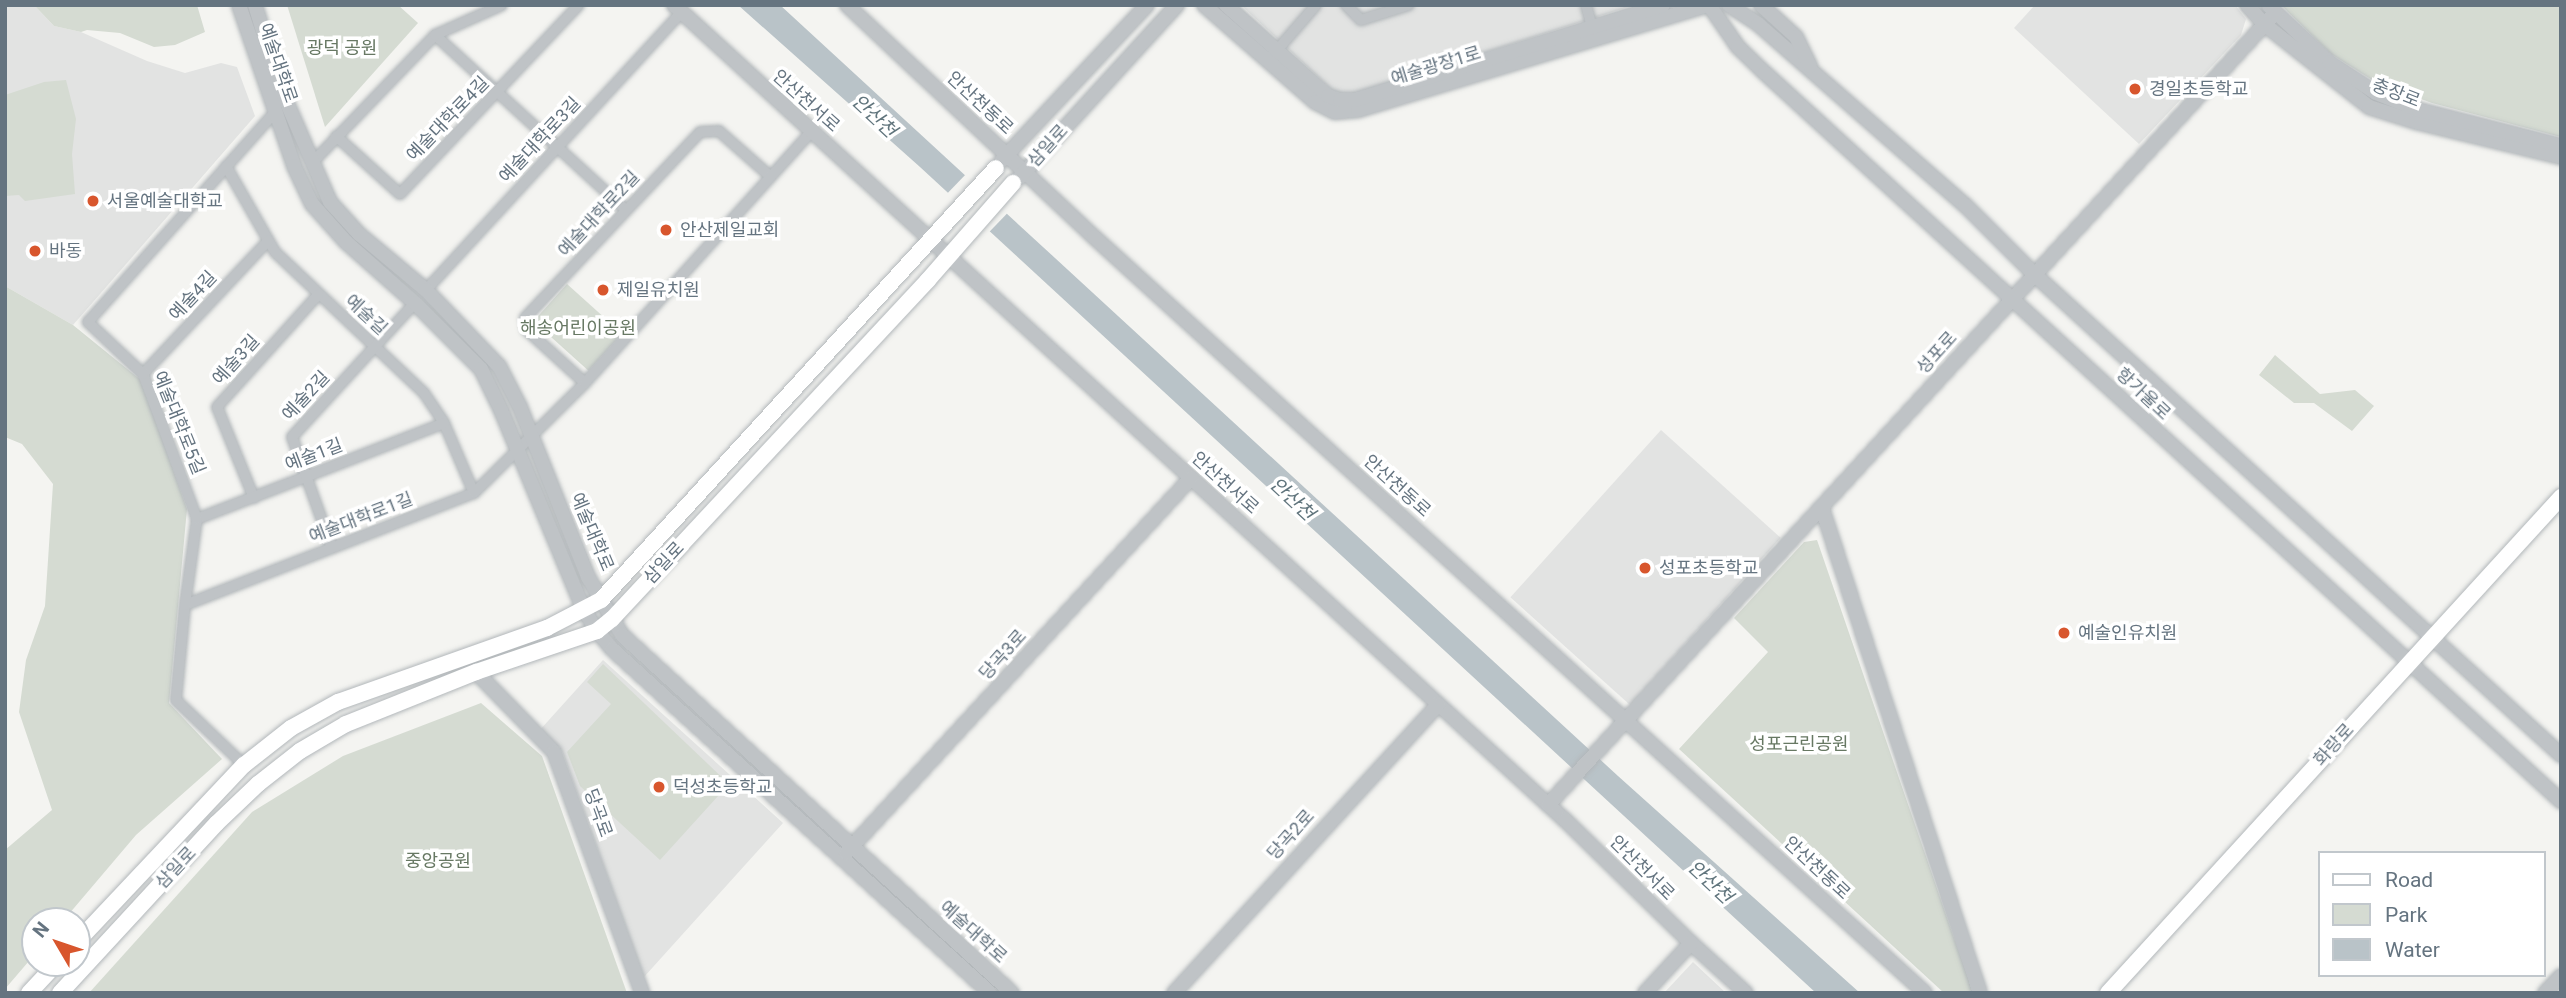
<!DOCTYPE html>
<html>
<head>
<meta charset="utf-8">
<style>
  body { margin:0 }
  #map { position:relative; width:2566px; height:998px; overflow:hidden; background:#f4f4f1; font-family:Roboto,"Noto Sans KR",sans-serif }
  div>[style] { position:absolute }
  .built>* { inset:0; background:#e2e3e2; transform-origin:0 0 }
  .green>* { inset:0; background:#d5dbd2; transform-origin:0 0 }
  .water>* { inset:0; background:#b9c3c8 }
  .pier>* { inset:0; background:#f4f4f1; transform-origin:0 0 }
  .roads { filter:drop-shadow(0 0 2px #b2b7ba) drop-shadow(0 0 2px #b2b7ba) }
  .minor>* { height:10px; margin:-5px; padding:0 5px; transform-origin:5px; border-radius:5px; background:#bfc3c6 }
  .tertiary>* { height:14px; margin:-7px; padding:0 7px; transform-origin:7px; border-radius:7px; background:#bfc3c6 }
  .secondary>* { height:16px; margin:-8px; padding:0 8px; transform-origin:8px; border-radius:8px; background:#fff }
  .dots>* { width:19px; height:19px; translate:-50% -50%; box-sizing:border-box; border:4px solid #fff; border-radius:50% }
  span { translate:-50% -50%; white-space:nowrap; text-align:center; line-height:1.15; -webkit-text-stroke:7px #fff; paint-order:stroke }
  .park-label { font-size:18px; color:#677863 }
  .street-label { font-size:18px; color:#657480 }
  .poi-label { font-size:18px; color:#657480 }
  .left { translate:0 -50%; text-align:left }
  .water-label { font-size:19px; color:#61757d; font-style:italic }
  .frame { position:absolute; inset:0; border:7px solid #657480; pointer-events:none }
  .legend { position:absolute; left:2318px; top:851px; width:228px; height:126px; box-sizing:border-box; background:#fff; border:2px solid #c1c7cc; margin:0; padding:9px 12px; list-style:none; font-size:21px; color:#657480 }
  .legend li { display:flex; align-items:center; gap:14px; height:35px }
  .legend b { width:35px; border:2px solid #c1c7cc }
  .north { position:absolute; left:21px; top:907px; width:70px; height:70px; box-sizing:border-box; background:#fff; border:2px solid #c1c7cc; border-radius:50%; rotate:309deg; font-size:19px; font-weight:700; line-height:28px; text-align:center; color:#657480 }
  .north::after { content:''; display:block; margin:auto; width:24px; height:32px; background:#d8562d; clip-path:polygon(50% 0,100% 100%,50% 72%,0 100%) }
</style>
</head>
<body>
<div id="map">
  <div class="built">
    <div style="clip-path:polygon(5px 5px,34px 5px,54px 26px,81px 32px,147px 61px,185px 73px,221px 63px,237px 67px,255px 116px,73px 325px,5px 286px)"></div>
    <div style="clip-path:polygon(1241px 5px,1634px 5px,1341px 98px)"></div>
    <div style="clip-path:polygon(2035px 5px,2235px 5px,2246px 19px,2241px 35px,2139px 144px,2014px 28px)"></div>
    <div style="left:1661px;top:430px;width:161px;height:225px;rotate:42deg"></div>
    <div style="clip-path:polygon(603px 660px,783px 823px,644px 977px,562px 751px,539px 731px)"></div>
    <div style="clip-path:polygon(1693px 962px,1726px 993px,1664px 993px)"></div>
  </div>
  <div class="green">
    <div style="clip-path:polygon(34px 5px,197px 5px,205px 32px,175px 45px,154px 47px,120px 33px,87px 30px,81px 32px,54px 26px)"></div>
    <div style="clip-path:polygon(287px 5px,398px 5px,418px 23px,325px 127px)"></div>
    <div style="clip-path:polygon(2281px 5px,2561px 5px,2561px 137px,2432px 103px,2377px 83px,2331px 54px)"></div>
    <div style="clip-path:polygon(66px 80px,76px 119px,72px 154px,75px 194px,25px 201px,19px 195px,5px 196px,5px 95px,44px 82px)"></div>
    <div style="left:567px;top:284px;width:74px;height:50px;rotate:42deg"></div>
    <div style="clip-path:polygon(5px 286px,73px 325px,142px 381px,187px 509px,169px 703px,222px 759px,136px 835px,63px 921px,35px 921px,35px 954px,5px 989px,5px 850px,52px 810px,19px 712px,26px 660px,45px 606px,53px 484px,22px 444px,5px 437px)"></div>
    <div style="clip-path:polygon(2275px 355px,2320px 394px,2355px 390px,2374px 406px,2352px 431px,2314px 403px,2294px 403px,2259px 375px)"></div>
    <div style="clip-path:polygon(1817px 540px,1973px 993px,1944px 993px,1679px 749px,1768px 652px,1734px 618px,1804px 542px)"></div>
    <div style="clip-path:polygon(603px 664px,729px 784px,660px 860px,580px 786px,567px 752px,611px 704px,587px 682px)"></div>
    <div style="clip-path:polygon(481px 703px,542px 756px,627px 993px,89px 993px,252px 812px,343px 756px)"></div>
  </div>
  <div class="water">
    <div style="clip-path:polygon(738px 5px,780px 5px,1618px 776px,1860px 993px,1816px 993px,920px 167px)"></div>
  </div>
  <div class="pier">
    <div style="left:968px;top:172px;width:57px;height:33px;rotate:44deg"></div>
  </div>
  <div class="roads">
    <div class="minor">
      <div style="left:1346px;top:5px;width:21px;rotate:45deg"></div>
      <div style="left:1361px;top:20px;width:50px;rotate:-17.4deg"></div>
      <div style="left:1586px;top:5px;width:27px;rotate:75deg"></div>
      <div style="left:435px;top:35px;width:259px;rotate:42.5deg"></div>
      <div style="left:1272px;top:56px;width:67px;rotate:-49.2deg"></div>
      <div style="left:336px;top:136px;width:86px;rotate:42.2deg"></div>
      <div style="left:400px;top:194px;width:260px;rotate:-46.6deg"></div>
      <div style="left:312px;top:163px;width:178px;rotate:-46.1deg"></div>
      <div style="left:435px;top:35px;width:73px;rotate:-24.1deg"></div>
      <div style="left:226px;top:166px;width:99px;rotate:60.3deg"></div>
      <div style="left:275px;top:252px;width:205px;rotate:43.4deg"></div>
      <div style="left:424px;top:393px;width:36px;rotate:56deg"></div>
      <div style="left:444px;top:423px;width:76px;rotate:66.8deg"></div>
      <div style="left:426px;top:290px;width:375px;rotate:-47.4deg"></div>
      <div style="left:143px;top:374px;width:183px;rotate:-46.8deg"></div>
      <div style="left:585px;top:383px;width:79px;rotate:-137.6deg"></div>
      <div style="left:527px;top:330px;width:12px;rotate:-99deg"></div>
      <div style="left:525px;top:318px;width:255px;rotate:-46.7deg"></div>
      <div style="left:700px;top:132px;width:19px;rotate:-3deg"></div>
      <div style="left:719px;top:131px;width:69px;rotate:41.5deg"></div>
      <div style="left:254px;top:498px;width:98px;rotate:-112.1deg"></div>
      <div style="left:217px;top:407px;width:151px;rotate:-48deg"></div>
      <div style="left:197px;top:519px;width:265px;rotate:-21.2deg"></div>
      <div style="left:332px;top:548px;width:118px;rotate:-109.8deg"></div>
      <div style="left:292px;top:437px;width:182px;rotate:-47.5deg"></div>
      <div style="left:185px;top:605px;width:310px;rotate:-21.2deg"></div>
      <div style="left:474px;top:493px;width:156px;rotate:-44.7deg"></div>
      <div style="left:585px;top:383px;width:338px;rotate:-48deg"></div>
      <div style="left:244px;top:765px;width:94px;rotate:-136.3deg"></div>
      <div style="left:176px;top:700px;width:95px;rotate:-84.6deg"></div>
      <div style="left:185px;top:605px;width:87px;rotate:-82.1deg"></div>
      <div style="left:197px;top:519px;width:155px;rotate:-110.4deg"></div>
      <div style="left:143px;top:374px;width:76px;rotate:-136.6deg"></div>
      <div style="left:88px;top:322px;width:280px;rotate:-48.3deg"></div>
    </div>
    <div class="tertiary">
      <div style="left:239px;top:5px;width:170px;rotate:71.1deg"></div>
      <div style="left:294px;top:166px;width:42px;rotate:64.7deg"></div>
      <div style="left:312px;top:204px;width:51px;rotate:48.2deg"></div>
      <div style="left:346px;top:242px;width:92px;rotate:41.5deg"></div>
      <div style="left:415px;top:303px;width:93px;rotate:45deg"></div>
      <div style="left:481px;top:369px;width:46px;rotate:64deg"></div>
      <div style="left:501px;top:410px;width:217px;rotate:67.5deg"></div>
      <div style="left:584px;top:610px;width:25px;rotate:58deg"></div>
      <div style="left:597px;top:631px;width:23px;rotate:50deg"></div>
      <div style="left:612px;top:649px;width:511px;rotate:42.3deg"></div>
      <div style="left:255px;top:5px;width:86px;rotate:73deg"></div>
      <div style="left:280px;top:87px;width:125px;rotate:66.5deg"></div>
      <div style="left:330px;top:202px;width:43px;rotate:47.8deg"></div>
      <div style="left:359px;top:234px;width:87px;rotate:39.9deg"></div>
      <div style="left:426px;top:290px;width:105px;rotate:46.2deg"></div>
      <div style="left:499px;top:366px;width:46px;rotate:62.9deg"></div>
      <div style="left:520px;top:407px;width:183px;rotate:68.2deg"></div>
      <div style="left:588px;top:577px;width:67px;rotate:59.6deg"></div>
      <div style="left:622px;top:635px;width:529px;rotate:42.55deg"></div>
      <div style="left:674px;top:5px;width:1208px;rotate:42.45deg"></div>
      <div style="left:1565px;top:820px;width:176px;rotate:44.3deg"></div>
      <div style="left:1691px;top:943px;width:74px;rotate:42.3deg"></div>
      <div style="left:847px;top:5px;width:339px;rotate:43.2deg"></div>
      <div style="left:1094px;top:237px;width:1123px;rotate:42.29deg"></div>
      <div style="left:1204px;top:5px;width:147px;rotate:41.1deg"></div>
      <div style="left:1315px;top:102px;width:22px;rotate:27deg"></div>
      <div style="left:1335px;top:112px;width:23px;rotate:-5deg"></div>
      <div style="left:1358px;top:110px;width:366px;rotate:-16.7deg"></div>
      <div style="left:1709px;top:5px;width:51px;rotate:55.4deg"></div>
      <div style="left:1738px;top:47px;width:37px;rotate:44deg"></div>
      <div style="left:1765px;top:73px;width:1079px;rotate:42.45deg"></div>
      <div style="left:1226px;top:5px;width:137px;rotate:41.7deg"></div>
      <div style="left:1328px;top:96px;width:13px;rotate:18deg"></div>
      <div style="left:1340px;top:100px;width:15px"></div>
      <div style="left:1355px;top:100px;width:322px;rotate:-17.1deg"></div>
      <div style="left:1729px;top:5px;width:35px;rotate:33deg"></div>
      <div style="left:1758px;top:24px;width:275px;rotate:41.2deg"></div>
      <div style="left:1965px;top:205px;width:98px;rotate:45deg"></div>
      <div style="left:2034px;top:274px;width:714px;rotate:42.39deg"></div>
      <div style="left:1761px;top:5px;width:47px;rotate:42.4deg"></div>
      <div style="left:1796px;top:37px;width:32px;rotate:64deg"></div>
      <div style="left:2247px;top:5px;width:25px;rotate:48deg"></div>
      <div style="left:2264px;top:24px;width:134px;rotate:38.3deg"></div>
      <div style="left:2369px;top:107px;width:49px;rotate:17.7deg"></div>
      <div style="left:2416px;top:122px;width:149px;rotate:13.6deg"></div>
      <div style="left:2269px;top:6px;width:82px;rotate:43deg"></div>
      <div style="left:2329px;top:62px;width:56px;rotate:33.4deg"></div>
      <div style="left:2376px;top:93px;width:46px;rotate:21.6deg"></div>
      <div style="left:2419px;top:110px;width:146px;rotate:14.2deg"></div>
      <div style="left:1002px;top:160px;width:212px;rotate:-46.9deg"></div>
      <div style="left:1020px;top:177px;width:233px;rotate:-47.6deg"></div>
      <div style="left:1822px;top:508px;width:510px;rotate:71.96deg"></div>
      <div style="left:476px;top:672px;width:112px;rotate:45.7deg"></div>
      <div style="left:554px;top:752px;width:257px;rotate:69.9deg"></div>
      <div style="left:1548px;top:805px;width:1076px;rotate:-47.45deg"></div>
      <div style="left:846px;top:853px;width:510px;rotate:-47.39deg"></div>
      <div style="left:1174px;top:993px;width:391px;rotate:-47.5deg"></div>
      <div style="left:1645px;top:993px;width:68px;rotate:-47.4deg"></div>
      <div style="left:2545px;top:993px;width:23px;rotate:-47deg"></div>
    </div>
    <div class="secondary">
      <div style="left:77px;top:942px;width:243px;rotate:-46.7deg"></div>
      <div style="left:244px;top:765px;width:60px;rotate:-38.2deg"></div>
      <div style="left:291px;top:728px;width:54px;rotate:-29deg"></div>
      <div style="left:338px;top:702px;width:222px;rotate:-19.5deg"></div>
      <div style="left:547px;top:628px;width:61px;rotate:-27.4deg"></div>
      <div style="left:601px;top:600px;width:585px;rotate:-47.56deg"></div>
      <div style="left:29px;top:993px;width:41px;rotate:-47deg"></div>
      <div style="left:60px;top:993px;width:231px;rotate:-47.3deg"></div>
      <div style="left:217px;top:823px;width:57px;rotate:-43.6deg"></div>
      <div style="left:258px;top:784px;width:53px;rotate:-38.2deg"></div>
      <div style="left:300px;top:751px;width:53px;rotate:-30.4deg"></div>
      <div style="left:346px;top:724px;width:140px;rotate:-21.8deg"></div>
      <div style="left:476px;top:672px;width:128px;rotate:-18.7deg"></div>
      <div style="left:597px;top:631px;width:19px;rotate:-39deg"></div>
      <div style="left:612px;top:619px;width:463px;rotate:-47deg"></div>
      <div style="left:928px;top:280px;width:129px;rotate:-48.8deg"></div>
      <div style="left:2108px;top:993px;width:672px;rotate:-47.59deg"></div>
    </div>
  </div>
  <div class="dots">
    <div style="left:2135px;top:89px;background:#d8562d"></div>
    <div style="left:93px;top:201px;background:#d8562d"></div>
    <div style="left:666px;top:230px;background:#d8562d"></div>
    <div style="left:35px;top:251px;background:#d8562d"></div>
    <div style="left:603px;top:290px;background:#d8562d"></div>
    <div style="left:1645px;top:568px;background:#d8562d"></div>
    <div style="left:2064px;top:633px;background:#d8562d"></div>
    <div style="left:659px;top:787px;background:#d8562d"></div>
  </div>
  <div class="park-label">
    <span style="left:342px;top:48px">광덕 공원</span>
    <span style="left:578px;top:328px">해송어린이공원</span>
    <span style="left:1799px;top:744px">성포근린공원</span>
    <span style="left:438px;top:861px">중앙공원</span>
  </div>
  <div class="street-label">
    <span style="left:278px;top:63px;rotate:71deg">예술대학로</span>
    <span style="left:1436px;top:66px;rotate:-17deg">예술광장1로</span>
    <span style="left:2396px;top:93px;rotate:21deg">충장로</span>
    <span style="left:806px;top:101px;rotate:42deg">안산천서로</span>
    <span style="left:980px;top:103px;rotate:43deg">안산천동로</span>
    <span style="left:448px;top:119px;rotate:-46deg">예술대학로4길</span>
    <span style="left:540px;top:140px;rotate:-47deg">예술대학로3길</span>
    <span style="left:1048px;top:146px;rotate:-48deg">삼일로</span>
    <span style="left:599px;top:214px;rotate:-47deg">예술대학로2길</span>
    <span style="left:193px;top:296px;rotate:-47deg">예술4길</span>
    <span style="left:366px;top:315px;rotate:43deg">예술길</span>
    <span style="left:1937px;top:353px;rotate:-48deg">성포로</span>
    <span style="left:236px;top:360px;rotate:-48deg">예술3길</span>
    <span style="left:2143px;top:394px;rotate:43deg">항가울로</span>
    <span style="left:306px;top:396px;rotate:-47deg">예술2길</span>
    <span style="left:179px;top:423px;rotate:68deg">예술대학로5길</span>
    <span style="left:314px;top:455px;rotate:-21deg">예술1길</span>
    <span style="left:1225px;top:483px;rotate:42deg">안산천서로</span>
    <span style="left:1397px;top:486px;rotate:42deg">안산천동로</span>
    <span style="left:361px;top:518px;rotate:-21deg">예술대학로1길</span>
    <span style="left:592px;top:532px;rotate:67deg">예술대학로</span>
    <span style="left:664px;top:563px;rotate:-47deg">삼일로</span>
    <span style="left:1003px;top:655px;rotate:-48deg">당곡3로</span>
    <span style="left:2334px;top:745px;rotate:-48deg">화랑로</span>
    <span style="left:598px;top:813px;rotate:70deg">당곡로</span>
    <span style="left:1291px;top:835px;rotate:-48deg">당곡2로</span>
    <span style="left:176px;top:868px;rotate:-47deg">삼일로</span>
    <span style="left:1642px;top:868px;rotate:45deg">안산천서로</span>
    <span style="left:1817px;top:868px;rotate:43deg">안산천동로</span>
    <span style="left:973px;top:932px;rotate:42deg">예술대학로</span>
  </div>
  <div class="poi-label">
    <span class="left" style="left:2149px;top:89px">경일초등학교</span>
    <span class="left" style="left:107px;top:201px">서울예술대학교</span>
    <span class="left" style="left:680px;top:230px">안산제일교회</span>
    <span class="left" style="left:49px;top:251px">바동</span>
    <span class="left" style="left:617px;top:290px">제일유치원</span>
    <span class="left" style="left:1659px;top:568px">성포초등학교</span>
    <span class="left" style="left:2078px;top:633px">예술인유치원</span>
    <span class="left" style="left:673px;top:787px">덕성초등학교</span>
  </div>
  <div class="water-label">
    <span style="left:874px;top:116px;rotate:43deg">안산천</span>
    <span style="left:1292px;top:499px;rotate:43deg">안산천</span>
    <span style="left:1710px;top:882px;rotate:43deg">안산천</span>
  </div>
  <div class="frame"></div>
  <ul class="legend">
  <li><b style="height:9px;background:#fff"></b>Road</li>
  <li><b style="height:19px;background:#d5dbd2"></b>Park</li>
  <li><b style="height:19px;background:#b9c3c8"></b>Water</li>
  </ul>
  <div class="north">N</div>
</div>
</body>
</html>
